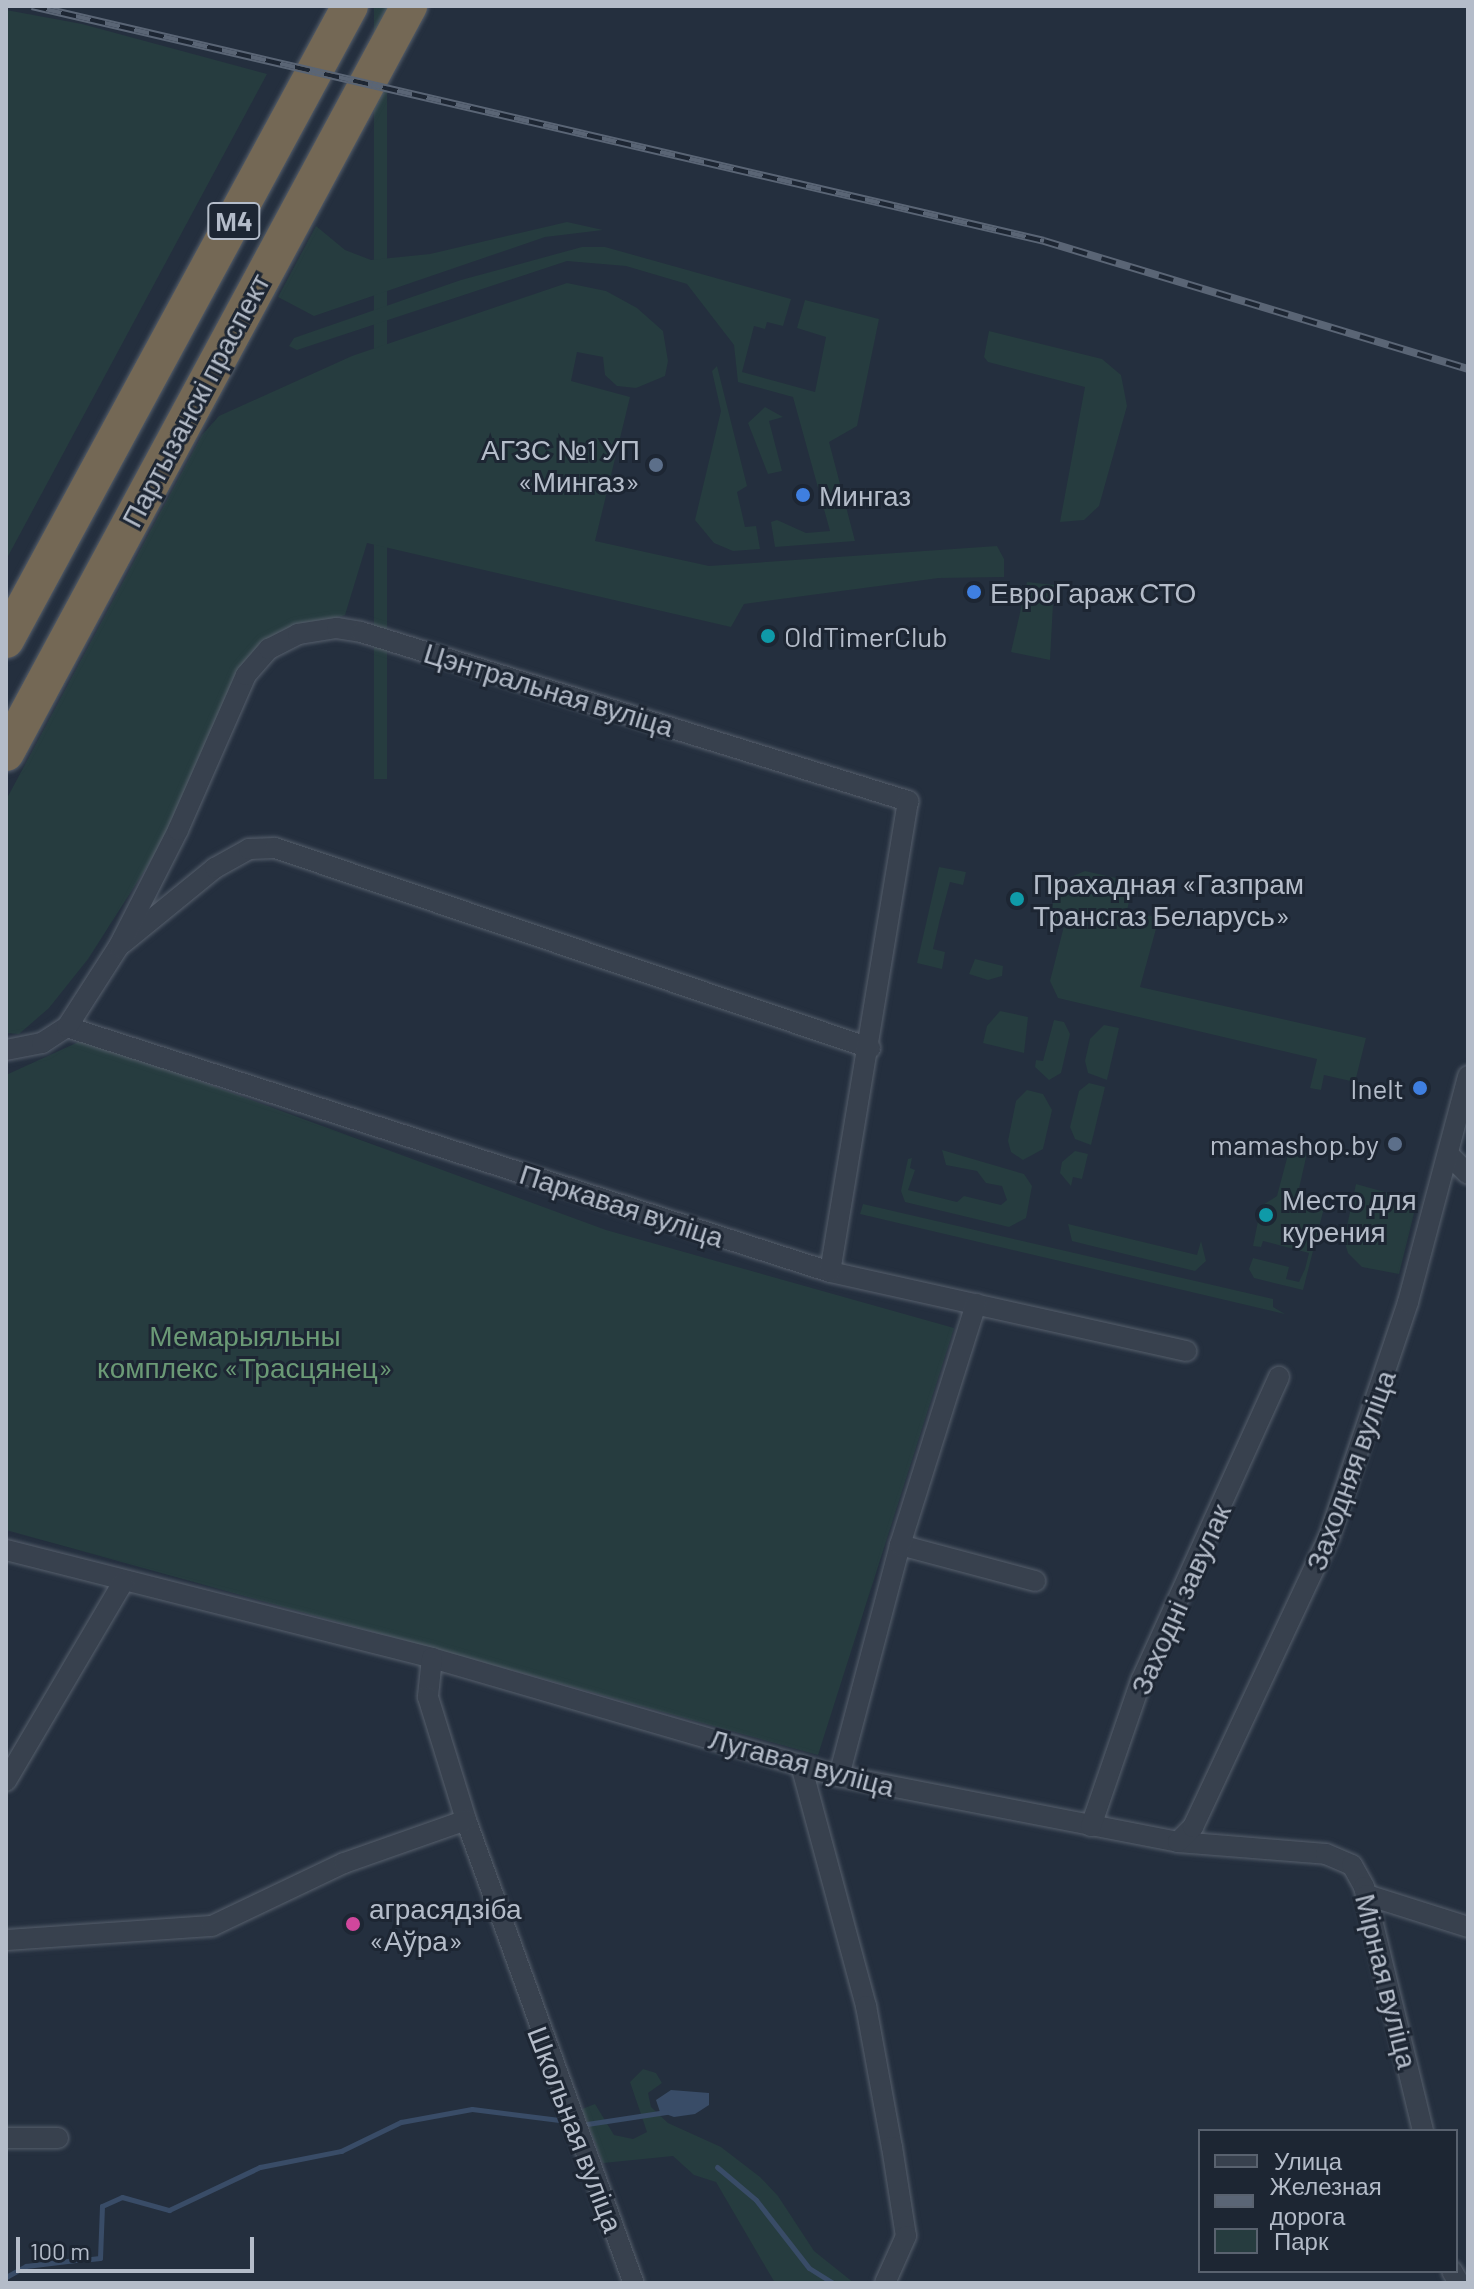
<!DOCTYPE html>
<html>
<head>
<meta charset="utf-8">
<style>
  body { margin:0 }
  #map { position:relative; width:1474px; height:2289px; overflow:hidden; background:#242f3e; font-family:Barlow,sans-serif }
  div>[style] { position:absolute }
  .green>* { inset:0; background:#263c3f; transform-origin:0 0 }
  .water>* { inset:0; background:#394c67 }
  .stream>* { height:5px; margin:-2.5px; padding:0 2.5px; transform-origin:2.5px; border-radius:2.5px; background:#394c67 }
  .roads { filter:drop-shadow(0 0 2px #565f6c) drop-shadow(0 0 2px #565f6c) }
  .street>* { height:20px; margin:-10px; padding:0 10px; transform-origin:10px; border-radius:10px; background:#38414e }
  .highway>* { height:36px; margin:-18px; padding:0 18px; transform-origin:18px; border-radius:18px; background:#746855 }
  .rail>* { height:8px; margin-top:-4px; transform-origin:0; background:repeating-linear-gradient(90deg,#1d2633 0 15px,#5a6575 0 30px); box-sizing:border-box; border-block:2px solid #5a6575 }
  .dots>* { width:22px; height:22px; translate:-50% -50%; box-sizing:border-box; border:4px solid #1d2633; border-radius:50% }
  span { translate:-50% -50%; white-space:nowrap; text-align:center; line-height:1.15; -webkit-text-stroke:6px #1d2633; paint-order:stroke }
  .shield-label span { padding:2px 6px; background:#1d2633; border:2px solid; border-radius:6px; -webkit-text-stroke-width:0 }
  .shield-label { font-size:26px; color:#b4bcc9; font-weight:700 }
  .street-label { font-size:28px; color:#b4bcc9 }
  .poi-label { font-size:28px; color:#b4bcc9 }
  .right { translate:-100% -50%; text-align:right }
  .left { translate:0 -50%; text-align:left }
  .park-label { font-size:28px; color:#6b9a76 }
  .frame { position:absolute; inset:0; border:8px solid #b4bcc9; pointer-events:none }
  .legend { position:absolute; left:1198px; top:2129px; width:260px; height:144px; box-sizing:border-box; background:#1d2633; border:2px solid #59626f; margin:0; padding:10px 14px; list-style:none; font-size:24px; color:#b4bcc9 }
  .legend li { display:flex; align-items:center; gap:16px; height:40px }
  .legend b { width:40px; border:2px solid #59626f }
  .scale { position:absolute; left:16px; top:2237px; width:238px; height:36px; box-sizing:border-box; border:4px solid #b4bcc9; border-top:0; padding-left:10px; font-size:24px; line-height:28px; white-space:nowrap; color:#b4bcc9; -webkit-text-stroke:6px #1d2633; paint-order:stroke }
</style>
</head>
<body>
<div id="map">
  <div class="green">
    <div style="left:374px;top:6px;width:13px;height:773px"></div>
    <div style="clip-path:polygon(6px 10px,82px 24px,267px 74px,6px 560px)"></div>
    <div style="clip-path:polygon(567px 222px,603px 230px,545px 237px,314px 316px,278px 297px,316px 226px,345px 250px,371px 260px,430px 254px)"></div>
    <div style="clip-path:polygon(582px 247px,605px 247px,791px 299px,783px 326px,767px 322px,765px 329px,754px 326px,742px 372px,815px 392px,826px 337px,797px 328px,805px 300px,879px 319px,857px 426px,829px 442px,855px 541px,775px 547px,771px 522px,777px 520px,806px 533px,830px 531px,793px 397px,738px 382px,734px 345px,687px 284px,626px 266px,567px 261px,297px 350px,289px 346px,294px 338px,461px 280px)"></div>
    <div style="clip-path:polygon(567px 283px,606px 291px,637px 308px,663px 331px,668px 361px,665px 376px,636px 388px,617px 386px,605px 375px,603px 357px,577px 352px,571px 381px,630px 397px,595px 541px,709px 566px,997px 546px,1004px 559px,1004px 577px,939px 578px,744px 604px,731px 627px,367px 543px,345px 615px,276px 635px,173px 826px,88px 959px,49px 1008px,19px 1034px,6px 1033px,6px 800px,202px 435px,219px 416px,352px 356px)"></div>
    <div style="clip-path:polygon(989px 331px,1102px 359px,1121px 375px,1127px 406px,1099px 506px,1084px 520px,1060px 522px,1085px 387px,988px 362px,984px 357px)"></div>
    <div style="clip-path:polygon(717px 366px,747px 486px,737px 492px,745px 527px,756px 526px,760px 549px,733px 551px,714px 543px,695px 520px,721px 411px,712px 371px)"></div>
    <div style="clip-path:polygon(765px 407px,783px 417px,769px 421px,782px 471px,768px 474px,748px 423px)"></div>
    <div style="clip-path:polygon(1027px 582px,1054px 585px,1050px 660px,1011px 652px)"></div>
    <div style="clip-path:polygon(939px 867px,966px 872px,963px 885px,950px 882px,940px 919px,933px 949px,945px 952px,942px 969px,917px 963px)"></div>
    <div style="clip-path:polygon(1085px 871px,1134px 882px,1127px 910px,1159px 918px,1140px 987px,1366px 1038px,1355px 1082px,1324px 1075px,1321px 1090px,1310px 1088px,1317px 1059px,1058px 998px,1050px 981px,1064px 926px,1048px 922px,1055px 895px,1066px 879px)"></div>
    <div style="clip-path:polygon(975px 959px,1003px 966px,1002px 976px,988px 980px,969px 974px)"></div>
    <div style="clip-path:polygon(1000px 1011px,1028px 1017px,1024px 1053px,983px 1043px,987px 1026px)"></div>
    <div style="clip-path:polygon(1054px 1020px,1064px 1022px,1070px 1034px,1061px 1073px,1049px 1080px,1035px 1067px,1036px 1060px,1043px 1061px)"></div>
    <div style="clip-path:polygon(1104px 1025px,1119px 1028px,1107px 1080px,1088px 1073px,1085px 1061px,1090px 1039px)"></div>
    <div style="clip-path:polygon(85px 1039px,606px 1230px,954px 1328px,818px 1755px,6px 1530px,6px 1075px)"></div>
    <div style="clip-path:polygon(1089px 1083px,1105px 1087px,1091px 1145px,1075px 1139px,1070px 1127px,1079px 1091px)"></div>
    <div style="clip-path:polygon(1027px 1090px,1043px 1094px,1052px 1110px,1043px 1149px,1023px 1160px,1011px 1152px,1008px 1141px,1016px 1101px)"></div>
    <div style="clip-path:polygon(1290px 1147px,1307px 1153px,1296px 1202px,1324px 1208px,1303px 1290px,1254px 1278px,1249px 1269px,1253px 1258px,1289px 1267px,1286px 1279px,1299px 1282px,1305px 1269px,1309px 1253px,1263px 1241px,1261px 1247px,1253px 1246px,1261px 1206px,1277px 1196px)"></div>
    <div style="clip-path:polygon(942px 1150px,1024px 1174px,1032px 1186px,1026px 1218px,1009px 1227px,905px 1202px,901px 1191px,908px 1159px,912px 1158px,910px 1168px,915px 1170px,908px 1190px,957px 1202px,964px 1196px,1001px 1205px,1007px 1200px,1002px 1186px,986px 1183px,977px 1171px,946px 1165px)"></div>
    <div style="clip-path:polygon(1075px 1151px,1088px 1154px,1082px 1179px,1073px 1177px,1071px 1186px,1060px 1173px,1062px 1162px)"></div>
    <div style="clip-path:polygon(1356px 1184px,1417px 1201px,1399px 1274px,1362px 1267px,1348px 1253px,1344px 1240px)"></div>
    <div style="clip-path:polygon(863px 1204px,1273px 1299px,1273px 1307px,1285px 1314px,860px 1214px)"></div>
    <div style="clip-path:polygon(1068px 1224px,1197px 1255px,1201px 1241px,1206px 1261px,1195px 1271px,1084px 1244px,1072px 1241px)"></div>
    <div style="clip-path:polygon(643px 2069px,656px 2073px,662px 2083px,648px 2093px,651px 2107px,668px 2123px,721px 2147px,760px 2177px,778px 2196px,814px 2251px,854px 2283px,775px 2283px,716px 2182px,694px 2175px,673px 2156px,603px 2163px,582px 2109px,595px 2104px,614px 2135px,633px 2139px,647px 2132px,630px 2082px)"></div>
  </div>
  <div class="water">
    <div style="clip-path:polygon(671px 2090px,709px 2093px,709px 2105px,695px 2114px,674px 2117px,660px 2112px,656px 2100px)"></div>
  </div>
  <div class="stream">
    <div style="left:587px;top:2124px;width:80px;rotate:-8.6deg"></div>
    <div style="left:717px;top:2167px;width:51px;rotate:40.2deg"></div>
    <div style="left:756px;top:2200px;width:86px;rotate:52.1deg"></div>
    <div style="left:809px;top:2268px;width:28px;rotate:32deg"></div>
    <div style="left:91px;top:2259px;width:9px;rotate:-6deg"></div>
    <div style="left:100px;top:2258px;width:52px;rotate:-87.8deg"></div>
    <div style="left:102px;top:2206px;width:22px;rotate:-24deg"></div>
    <div style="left:122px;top:2197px;width:49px;rotate:15.5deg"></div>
    <div style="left:169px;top:2210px;width:101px;rotate:-25.3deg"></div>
    <div style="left:260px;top:2167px;width:83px;rotate:-11.2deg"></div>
    <div style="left:341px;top:2151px;width:67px;rotate:-25.8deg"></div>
    <div style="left:401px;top:2122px;width:72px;rotate:-10.4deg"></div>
    <div style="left:472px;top:2109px;width:88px;rotate:7.2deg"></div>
    <div style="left:6px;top:2277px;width:23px;rotate:-29deg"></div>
    <div style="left:26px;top:2266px;width:50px;rotate:-6.8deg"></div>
  </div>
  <div class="roads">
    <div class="street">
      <div style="left:123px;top:943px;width:119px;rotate:-39.2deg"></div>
      <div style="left:215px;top:868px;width:39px;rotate:-29deg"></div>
      <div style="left:249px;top:849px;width:26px;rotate:-2deg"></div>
      <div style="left:275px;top:848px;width:628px;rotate:18.58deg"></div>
      <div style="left:67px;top:1027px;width:801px;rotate:17.8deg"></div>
      <div style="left:830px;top:1272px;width:365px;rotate:12.5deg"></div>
      <div style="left:6px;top:1050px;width:37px;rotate:-11deg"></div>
      <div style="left:42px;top:1043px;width:30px;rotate:-33deg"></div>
      <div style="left:67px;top:1027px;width:96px;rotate:-57.3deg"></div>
      <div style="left:119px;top:946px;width:130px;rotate:-63deg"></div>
      <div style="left:178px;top:830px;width:169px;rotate:-66.3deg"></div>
      <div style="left:246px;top:675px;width:35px;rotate:-49deg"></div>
      <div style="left:269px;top:649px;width:33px;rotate:-27deg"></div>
      <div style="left:298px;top:634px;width:39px;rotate:-9deg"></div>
      <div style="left:337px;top:628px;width:24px;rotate:9deg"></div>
      <div style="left:361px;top:632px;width:573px;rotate:17.17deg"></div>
      <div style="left:908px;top:801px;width:477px;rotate:99.4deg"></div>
      <div style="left:1448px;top:1154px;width:28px;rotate:45deg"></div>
      <div style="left:900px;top:1545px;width:140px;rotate:14.9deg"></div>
      <div style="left:6px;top:1550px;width:439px;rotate:14.2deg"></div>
      <div style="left:432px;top:1658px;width:424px;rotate:16.2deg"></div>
      <div style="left:839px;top:1776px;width:345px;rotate:11deg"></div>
      <div style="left:1178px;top:1842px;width:148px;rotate:4.6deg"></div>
      <div style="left:1326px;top:1854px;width:28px;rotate:23deg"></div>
      <div style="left:1352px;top:1865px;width:25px;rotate:61deg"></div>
      <div style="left:1364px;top:1887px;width:251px;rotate:76.4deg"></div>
      <div style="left:432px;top:1658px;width:39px;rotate:96deg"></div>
      <div style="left:428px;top:1697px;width:129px;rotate:72.8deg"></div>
      <div style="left:466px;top:1820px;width:493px;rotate:70.1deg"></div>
      <div style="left:801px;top:1765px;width:250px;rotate:74.9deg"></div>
      <div style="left:866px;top:2006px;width:143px;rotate:79.6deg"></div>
      <div style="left:892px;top:2147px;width:90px;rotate:81.1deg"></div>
      <div style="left:906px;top:2236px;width:51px;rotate:114.1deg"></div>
      <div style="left:839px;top:1776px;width:239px;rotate:-75.2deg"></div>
      <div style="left:900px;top:1545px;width:253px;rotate:-72.5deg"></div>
      <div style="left:6px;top:1781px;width:231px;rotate:-59.5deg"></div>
      <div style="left:1091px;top:1826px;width:153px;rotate:-71deg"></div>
      <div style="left:1141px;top:1681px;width:334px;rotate:-65.6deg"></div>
      <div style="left:1178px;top:1842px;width:21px;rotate:-45deg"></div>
      <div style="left:1193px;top:1827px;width:320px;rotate:-64.9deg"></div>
      <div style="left:1329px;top:1537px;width:248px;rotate:-71.4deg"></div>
      <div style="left:1408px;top:1302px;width:234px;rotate:-75.1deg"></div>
      <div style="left:1367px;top:1895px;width:106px;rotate:17.6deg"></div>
      <div style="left:6px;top:1940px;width:206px;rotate:-3.9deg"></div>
      <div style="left:212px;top:1926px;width:146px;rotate:-25.5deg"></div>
      <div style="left:344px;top:1863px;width:129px;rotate:-19.4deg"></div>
      <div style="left:6px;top:2138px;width:52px"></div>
      <div style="left:1452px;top:2271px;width:14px;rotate:60deg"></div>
    </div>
    <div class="highway">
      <div style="left:6px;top:640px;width:721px;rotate:-61.52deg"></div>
      <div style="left:6px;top:753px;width:849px;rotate:-61.65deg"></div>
    </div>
  </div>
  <div class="rail">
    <div style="left:32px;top:6px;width:1039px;rotate:13.07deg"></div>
    <div style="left:1044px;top:241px;width:443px;rotate:16.8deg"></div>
  </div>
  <div class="dots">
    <div style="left:656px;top:465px;background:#5c6f8a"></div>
    <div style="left:803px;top:495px;background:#3f7fe0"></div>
    <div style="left:974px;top:592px;background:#3f7fe0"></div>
    <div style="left:768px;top:636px;background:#0f9aa8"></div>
    <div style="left:1017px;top:899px;background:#0f9aa8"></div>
    <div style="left:1420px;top:1088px;background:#3f7fe0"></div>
    <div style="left:1395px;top:1144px;background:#5c6f8a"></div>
    <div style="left:1266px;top:1215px;background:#0f9aa8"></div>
    <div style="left:353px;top:1924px;background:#d1479c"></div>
  </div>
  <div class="shield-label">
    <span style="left:234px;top:221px">М4</span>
  </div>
  <div class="street-label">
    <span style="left:195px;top:400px;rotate:-62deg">Партызанскі праспект</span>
    <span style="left:549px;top:689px;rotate:17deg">Цэнтральная вуліца</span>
    <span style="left:622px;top:1205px;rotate:18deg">Паркавая вуліца</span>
    <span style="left:1350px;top:1470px;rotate:-70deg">Заходняя вуліца</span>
    <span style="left:1180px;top:1599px;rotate:-66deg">Заходні завулак</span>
    <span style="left:802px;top:1762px;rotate:15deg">Лугавая вуліца</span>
    <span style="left:1387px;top:1981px;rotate:76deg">Мірная вуліца</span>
    <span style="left:576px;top:2129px;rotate:69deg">Школьная вуліца</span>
  </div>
  <div class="poi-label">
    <span class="right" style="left:640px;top:465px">АГЗС №1 УП<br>«Мингаз»</span>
    <span class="left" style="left:819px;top:495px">Мингаз</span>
    <span class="left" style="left:990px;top:592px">ЕвроГараж СТО</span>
    <span class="left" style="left:784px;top:636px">OldTimerClub</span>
    <span class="left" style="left:1033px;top:899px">Прахадная «Газпрам<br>Трансгаз Беларусь»</span>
    <span class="right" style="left:1404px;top:1088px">Inelt</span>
    <span class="right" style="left:1379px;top:1144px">mamashop.by</span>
    <span class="left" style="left:1282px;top:1215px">Место для<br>курения</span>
    <span class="left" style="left:369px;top:1924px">аграсядзіба<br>«Аўра»</span>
  </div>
  <div class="park-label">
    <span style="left:245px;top:1351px">Мемарыяльны<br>комплекс «Трасцянец»</span>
  </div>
  <div class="frame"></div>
  <ul class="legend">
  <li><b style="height:10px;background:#38414e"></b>Улица</li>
  <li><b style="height:10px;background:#5a6575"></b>Железная дорога</li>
  <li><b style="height:22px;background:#263c3f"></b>Парк</li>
  </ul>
  <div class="scale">100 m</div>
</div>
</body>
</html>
